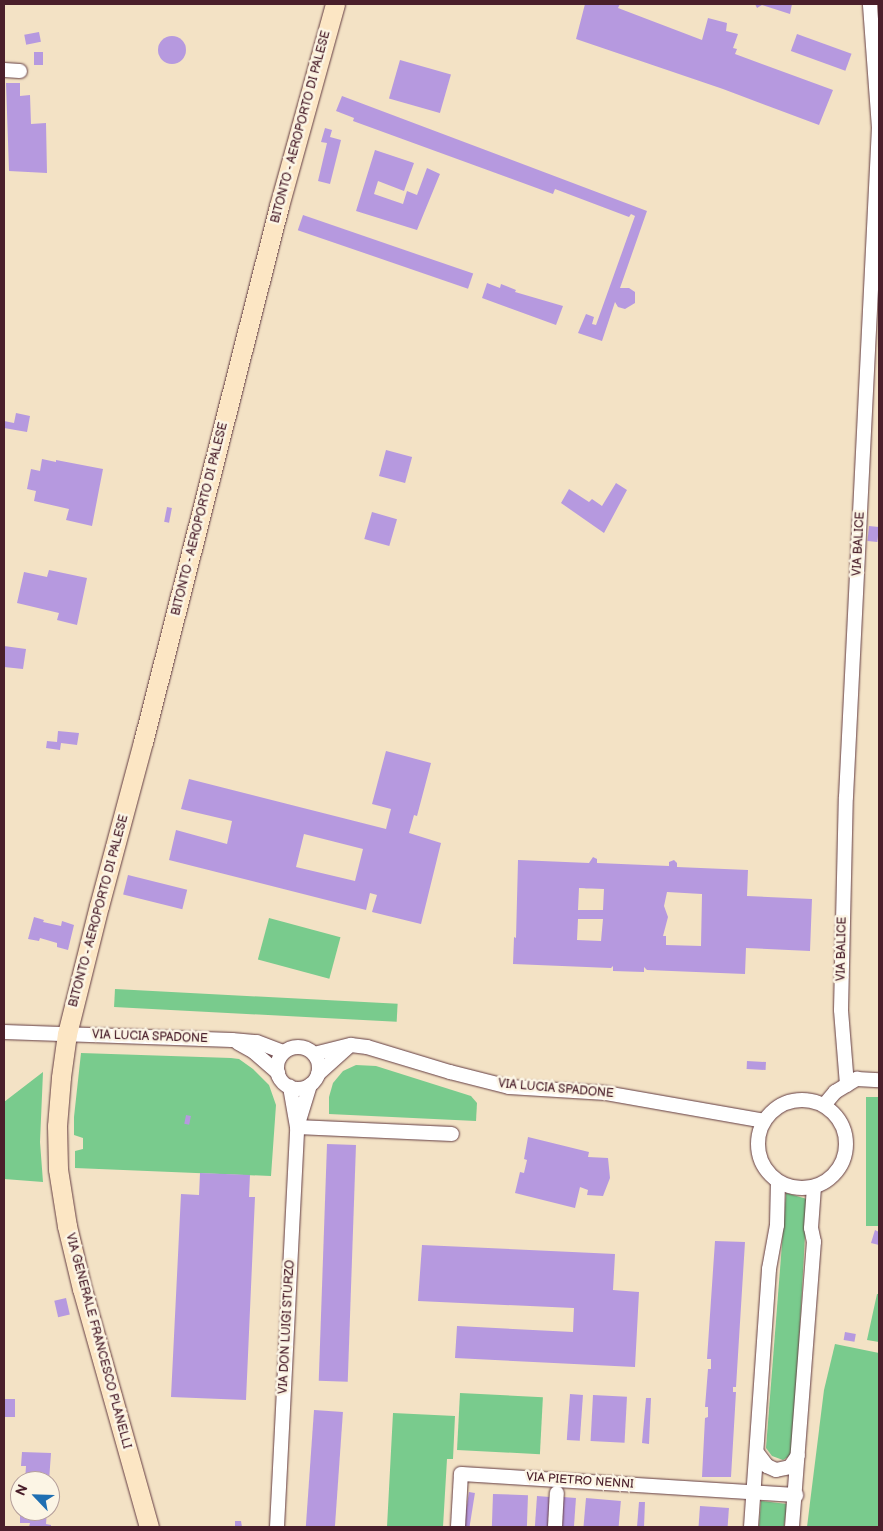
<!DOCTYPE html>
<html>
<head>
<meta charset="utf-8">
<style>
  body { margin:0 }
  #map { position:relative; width:883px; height:1531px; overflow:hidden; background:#f3e2c5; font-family:"Balsamiq Sans",sans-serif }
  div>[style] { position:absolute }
  .green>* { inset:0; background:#79cb8d; transform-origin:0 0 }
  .building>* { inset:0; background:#b699df; transform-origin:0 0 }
  .round { border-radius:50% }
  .roads { filter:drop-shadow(0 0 1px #633c42) drop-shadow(0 0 1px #633c42) }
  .street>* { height:14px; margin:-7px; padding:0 7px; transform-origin:7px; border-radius:7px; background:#fff }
  .street>.ring { margin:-7px; padding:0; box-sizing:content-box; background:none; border:14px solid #fff; border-radius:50% }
  .secondary>* { height:19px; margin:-9.5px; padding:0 9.5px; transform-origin:9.5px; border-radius:9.5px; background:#fce6c4 }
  span { translate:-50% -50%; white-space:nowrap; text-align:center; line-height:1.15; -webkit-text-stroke:5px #fcf5e5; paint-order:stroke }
  .street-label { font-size:12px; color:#4a1f2b }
  .frame { position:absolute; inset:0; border:5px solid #4a1f2b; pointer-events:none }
  .north { position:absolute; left:10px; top:1471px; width:50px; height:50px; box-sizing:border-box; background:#fcf5e5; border:1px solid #b59f9b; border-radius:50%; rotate:294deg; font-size:14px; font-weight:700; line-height:20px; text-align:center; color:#4a1f2b }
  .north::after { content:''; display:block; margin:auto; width:18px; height:22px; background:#1f6fb2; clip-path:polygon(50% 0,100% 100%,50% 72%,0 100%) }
</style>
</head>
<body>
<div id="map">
  <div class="green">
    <div style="left:269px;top:918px;width:74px;height:43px;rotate:15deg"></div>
    <div style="left:115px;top:989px;width:283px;height:18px;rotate:3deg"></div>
    <div style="clip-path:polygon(81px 1053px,231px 1058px,239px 1059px,253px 1069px,269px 1085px,276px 1105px,271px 1176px,75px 1168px,75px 1151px,83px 1149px,83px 1138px,74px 1135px,74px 1117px)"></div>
    <div style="clip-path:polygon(356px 1065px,376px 1066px,471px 1096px,477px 1103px,476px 1121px,329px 1114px,329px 1097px,333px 1083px,343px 1071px)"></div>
    <div style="clip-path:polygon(43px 1072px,40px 1142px,43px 1182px,4px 1179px,4px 1102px)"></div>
    <div style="left:866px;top:1097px;width:13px;height:129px"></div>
    <div style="clip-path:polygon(786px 1193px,807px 1199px,793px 1454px,783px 1460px,772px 1456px,766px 1448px)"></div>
    <div style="clip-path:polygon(877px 1294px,879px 1294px,879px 1342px,867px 1340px)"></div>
    <div style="clip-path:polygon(835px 1344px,879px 1353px,879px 1527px,807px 1527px,824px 1390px)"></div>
    <div style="left:460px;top:1393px;width:83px;height:57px;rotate:3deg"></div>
    <div style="clip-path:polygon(393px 1413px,455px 1416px,453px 1459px,447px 1459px,443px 1527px,387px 1527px)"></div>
    <div style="clip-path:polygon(761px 1501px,787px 1504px,784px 1527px,759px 1527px)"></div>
  </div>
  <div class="building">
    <div style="clip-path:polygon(585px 4px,620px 4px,618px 8px,702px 40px,708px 18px,727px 23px,726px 31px,738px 34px,733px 48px,737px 49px,735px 54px,833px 90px,819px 125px,723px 89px,576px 39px)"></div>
    <div style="clip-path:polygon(755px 4px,792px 4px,790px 14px,762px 5px,757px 8px)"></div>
    <div style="left:39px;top:32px;width:10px;height:15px;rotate:79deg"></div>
    <div style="left:797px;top:34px;width:58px;height:18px;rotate:20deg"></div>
    <div class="round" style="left:158px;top:36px;width:28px;height:28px"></div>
    <div style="left:34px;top:52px;width:9px;height:13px"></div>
    <div style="left:400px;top:60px;width:53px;height:40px;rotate:16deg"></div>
    <div style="clip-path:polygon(6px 83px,20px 83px,20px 96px,30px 95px,31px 124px,46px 123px,47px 173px,9px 171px)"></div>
    <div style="clip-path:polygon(342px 96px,647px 211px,620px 288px,629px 288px,635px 292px,635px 303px,625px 309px,618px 307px,615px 302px,602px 341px,578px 333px,586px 314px,594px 317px,592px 324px,596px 325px,635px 216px,631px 214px,629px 217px,555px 189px,553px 194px,353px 121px,354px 118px,336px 111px)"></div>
    <div style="clip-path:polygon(325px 128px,332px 130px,330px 137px,341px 140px,330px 184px,318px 181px,327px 143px,321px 142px)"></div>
    <div style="clip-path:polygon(375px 150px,414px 163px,404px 191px,378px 181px,374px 194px,403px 204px,407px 191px,417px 195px,427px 168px,440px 174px,417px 230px,356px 211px)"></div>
    <div style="left:303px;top:215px;width:180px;height:16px;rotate:19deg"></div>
    <div style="clip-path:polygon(487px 283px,500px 288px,501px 284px,516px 290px,515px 292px,563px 306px,556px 325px,482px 298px)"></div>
    <div style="clip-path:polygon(16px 413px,30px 416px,27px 432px,4px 428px,4px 421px,14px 423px)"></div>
    <div style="left:386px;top:450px;width:27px;height:27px;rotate:15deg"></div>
    <div style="clip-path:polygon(42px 459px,56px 462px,56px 460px,103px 469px,92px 526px,66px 520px,69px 509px,34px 501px,36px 491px,27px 489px,31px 469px,40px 471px)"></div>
    <div style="clip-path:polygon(616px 483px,627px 490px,604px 533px,561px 503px,569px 489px,589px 502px,592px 499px,602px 506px)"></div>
    <div style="left:167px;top:507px;width:5px;height:15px;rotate:11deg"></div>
    <div style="left:372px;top:512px;width:26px;height:28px;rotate:16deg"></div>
    <div style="left:869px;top:526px;width:10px;height:15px;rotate:6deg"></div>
    <div style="clip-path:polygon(49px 570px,87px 578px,77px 625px,57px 620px,59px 613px,17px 603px,24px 572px,47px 577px)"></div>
    <div style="clip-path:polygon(4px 646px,26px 649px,23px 669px,4px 667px)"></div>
    <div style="clip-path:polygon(58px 731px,79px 733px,77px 745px,61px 743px,60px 750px,46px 748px,47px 741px,57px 742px)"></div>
    <div style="clip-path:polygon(evenodd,386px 751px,431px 763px,417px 816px,414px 815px,409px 833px,441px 843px,421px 924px,372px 912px,377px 895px,370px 893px,366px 910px,169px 860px,176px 830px,227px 844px,232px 821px,181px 809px,189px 779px,386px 829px,391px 809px,372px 804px,386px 751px,304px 834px,363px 849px,355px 881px,296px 867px,304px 834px)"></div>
    <div style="clip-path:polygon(evenodd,593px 857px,597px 859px,597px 863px,669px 866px,669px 862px,674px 860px,677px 863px,677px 867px,748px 870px,747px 896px,812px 899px,810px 951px,746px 948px,745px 974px,647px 970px,644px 967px,644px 972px,613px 971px,613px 966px,611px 968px,513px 964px,514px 937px,516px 938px,518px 860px,589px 863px,593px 857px,579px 888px,604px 889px,603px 910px,578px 910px,579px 888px,593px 857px,667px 892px,702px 894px,701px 946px,666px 945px,666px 936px,663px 936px,668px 917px,664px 906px,667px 892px,593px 857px,578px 919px,603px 919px,601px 941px,577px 940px,578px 919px)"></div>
    <div style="left:128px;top:875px;width:61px;height:20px;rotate:14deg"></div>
    <div style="clip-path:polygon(34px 917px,44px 920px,43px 922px,61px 926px,62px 921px,74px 925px,68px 950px,57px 947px,57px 943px,40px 938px,39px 941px,28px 939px)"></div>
    <div style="left:747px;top:1061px;width:19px;height:8px;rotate:3deg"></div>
    <div style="left:186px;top:1115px;width:5px;height:9px;rotate:11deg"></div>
    <div style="clip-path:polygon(528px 1137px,589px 1152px,588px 1157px,608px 1158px,610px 1178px,603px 1196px,587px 1195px,588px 1190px,580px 1187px,575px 1208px,515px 1193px,520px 1172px,524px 1173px,527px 1160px,524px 1159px)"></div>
    <div style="left:327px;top:1144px;width:29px;height:237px;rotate:2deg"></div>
    <div style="clip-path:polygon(200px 1173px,250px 1175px,249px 1197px,255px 1197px,246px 1400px,171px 1397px,181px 1194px,199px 1195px)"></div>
    <div style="clip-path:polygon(875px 1230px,879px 1232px,879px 1245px,871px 1243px)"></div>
    <div style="clip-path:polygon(715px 1241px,745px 1242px,736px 1387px,733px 1387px,733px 1392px,736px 1392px,731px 1477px,702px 1477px,705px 1418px,708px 1417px,708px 1407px,705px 1407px,708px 1369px,711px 1369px,711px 1359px,707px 1359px)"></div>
    <div style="clip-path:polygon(422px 1245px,615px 1254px,613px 1290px,639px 1292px,635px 1367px,455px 1358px,457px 1326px,573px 1332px,574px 1308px,418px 1301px)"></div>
    <div style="left:66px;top:1298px;width:17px;height:12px;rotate:77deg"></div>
    <div style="left:845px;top:1332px;width:11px;height:8px;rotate:10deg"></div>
    <div style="left:570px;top:1394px;width:13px;height:46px;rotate:4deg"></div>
    <div style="left:593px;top:1395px;width:34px;height:46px;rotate:3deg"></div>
    <div style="clip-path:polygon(646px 1398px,651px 1398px,649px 1444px,642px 1443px)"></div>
    <div style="left:4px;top:1399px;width:11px;height:18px"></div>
    <div style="left:314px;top:1410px;width:29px;height:117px;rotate:4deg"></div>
    <div style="clip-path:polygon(22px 1452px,51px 1453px,49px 1481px,25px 1481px,26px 1466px,21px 1466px)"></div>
    <div style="left:469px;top:1492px;width:6px;height:35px;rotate:9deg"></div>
    <div style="left:493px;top:1494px;width:35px;height:33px;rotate:2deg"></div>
    <div style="left:537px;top:1496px;width:13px;height:31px;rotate:4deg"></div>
    <div style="left:563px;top:1497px;width:13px;height:30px;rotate:4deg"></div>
    <div style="left:586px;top:1498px;width:35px;height:29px;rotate:5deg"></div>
    <div style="clip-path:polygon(639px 1502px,645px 1502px,644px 1527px,637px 1527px)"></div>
    <div style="left:700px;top:1506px;width:29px;height:21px;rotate:4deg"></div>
    <div style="clip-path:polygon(20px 1511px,47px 1511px,46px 1524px,51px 1525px,51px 1527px,29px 1527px,30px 1523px,20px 1523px)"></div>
    <div style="clip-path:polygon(235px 1521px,241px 1521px,242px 1527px,235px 1527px)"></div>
  </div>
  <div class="roads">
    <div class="street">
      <div style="left:4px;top:70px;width:16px;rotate:4deg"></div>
      <div style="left:4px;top:1032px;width:228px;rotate:2deg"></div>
      <div style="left:232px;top:1040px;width:25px;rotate:5deg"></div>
      <div style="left:257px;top:1042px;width:28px;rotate:21deg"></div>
      <div style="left:238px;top:1043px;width:18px;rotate:29deg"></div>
      <div style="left:254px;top:1052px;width:32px;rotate:41deg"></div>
      <div class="ring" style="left:277px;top:1047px;width:28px;height:28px"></div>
      <div style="left:314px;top:1054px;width:38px;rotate:-14deg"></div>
      <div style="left:351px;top:1045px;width:16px;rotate:7deg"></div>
      <div style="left:367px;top:1047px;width:87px;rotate:16.8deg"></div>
      <div style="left:450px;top:1072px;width:61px;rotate:14.3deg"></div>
      <div style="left:509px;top:1087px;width:97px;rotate:3.5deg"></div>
      <div style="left:606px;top:1093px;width:160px;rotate:10deg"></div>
      <div style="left:318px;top:1074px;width:40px;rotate:-42deg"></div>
      <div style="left:847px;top:1085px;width:75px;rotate:-94.6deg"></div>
      <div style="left:841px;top:1010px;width:213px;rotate:-88.7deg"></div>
      <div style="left:846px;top:797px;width:670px;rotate:-87.18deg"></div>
      <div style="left:879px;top:128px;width:124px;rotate:-94.2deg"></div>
      <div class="ring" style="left:758px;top:1100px;width:74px;height:74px"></div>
      <div style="left:825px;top:1104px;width:16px;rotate:-50deg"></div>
      <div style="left:835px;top:1092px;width:26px;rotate:-31deg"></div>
      <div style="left:857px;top:1079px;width:22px;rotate:3deg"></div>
      <div style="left:298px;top:1124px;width:41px;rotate:-72.9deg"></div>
      <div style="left:297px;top:1127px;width:155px;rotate:2.6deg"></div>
      <div style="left:758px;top:1454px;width:15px;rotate:53deg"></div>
      <div style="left:767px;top:1466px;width:10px;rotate:24deg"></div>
      <div style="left:776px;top:1470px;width:14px;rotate:-12deg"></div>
      <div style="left:790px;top:1467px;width:14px;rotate:-56deg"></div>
      <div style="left:277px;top:1527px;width:400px;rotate:-87.1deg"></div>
      <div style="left:297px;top:1127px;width:41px;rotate:-99.9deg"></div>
      <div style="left:458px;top:1527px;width:53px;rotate:-86.8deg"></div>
      <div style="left:461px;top:1474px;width:336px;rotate:3.6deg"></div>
      <div style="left:555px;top:1527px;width:34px;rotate:-87deg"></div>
      <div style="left:751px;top:1527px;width:259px;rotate:-86deg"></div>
      <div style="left:769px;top:1269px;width:45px;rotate:-79.7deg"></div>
      <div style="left:777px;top:1225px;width:43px;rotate:-88.7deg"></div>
      <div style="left:792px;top:1527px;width:286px;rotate:-85.6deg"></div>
      <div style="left:814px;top:1242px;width:14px;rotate:-102deg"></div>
      <div style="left:811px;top:1228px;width:41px;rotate:-85.8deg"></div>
    </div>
    <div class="secondary">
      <div style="left:149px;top:1527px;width:247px;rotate:-105.7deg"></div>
      <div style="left:82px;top:1289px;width:65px;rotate:-103.4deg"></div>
      <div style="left:67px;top:1226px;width:58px;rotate:-99deg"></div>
      <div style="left:58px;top:1169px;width:43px;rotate:-91.3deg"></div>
      <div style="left:57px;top:1126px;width:49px;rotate:-85.3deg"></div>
      <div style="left:61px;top:1077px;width:43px;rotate:-82.1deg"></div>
      <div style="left:67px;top:1034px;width:132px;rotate:-76deg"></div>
      <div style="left:99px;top:906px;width:170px;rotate:-75deg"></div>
      <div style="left:143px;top:742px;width:553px;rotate:-75.76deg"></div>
      <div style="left:279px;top:206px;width:210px;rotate:-74.5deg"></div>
    </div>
  </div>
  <div class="street-label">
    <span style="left:301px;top:127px;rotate:-75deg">BITONTO - AEROPORTO DI PALESE</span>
    <span style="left:200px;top:519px;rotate:-76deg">BITONTO - AEROPORTO DI PALESE</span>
    <span style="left:859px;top:544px;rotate:-87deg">VIA BALICE</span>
    <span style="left:99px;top:911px;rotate:-75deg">BITONTO - AEROPORTO DI PALESE</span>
    <span style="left:842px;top:949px;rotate:-89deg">VIA BALICE</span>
    <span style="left:150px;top:1037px;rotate:2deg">VIA LUCIA SPADONE</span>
    <span style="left:556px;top:1089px;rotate:5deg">VIA LUCIA SPADONE</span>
    <span style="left:287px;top:1327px;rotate:-87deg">VIA DON LUIGI STURZO</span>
    <span style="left:98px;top:1341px;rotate:75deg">VIA GENERALE FRANCESCO PLANELLI</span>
    <span style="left:580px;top:1481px;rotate:4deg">VIA PIETRO NENNI</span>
  </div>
  <div class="frame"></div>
  <div class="north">N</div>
</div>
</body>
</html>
